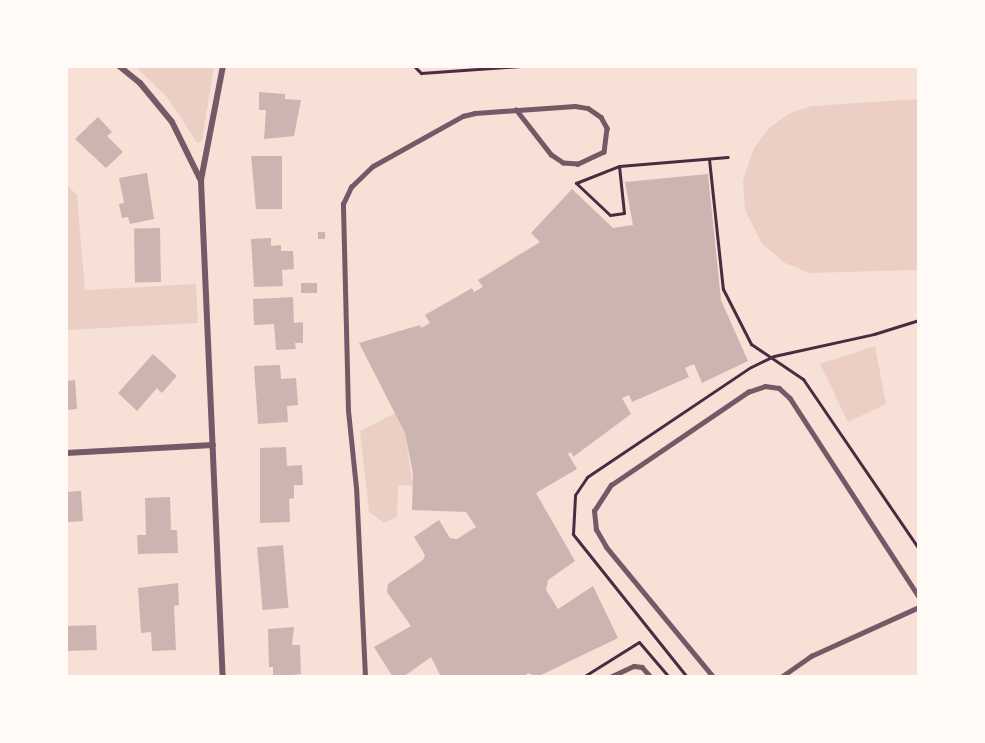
<!DOCTYPE html>
<html>
<head>
<meta charset="utf-8">
<style>
  body { margin:0 }
  #map { position:relative; width:985px; height:743px; overflow:hidden; background:#f7e1d7; font-family:"Open Sans",sans-serif }
  div>[style] { position:absolute }
  .green>* { inset:0; background:#ebcfc5 }
  .building>* { inset:0; background:#ccb4b1; transform-origin:0 0 }
  .path>* { height:3px; margin:-1.5px; padding:0 1.5px; transform-origin:1.5px; border-radius:1.5px; background:#4a2c40 }
  .service>* { height:4.5px; margin:-2.25px; padding:0 2.25px; transform-origin:2.25px; border-radius:2.25px; background:#755966 }
  .minor>* { height:6px; margin:-3px; padding:0 3px; transform-origin:3px; border-radius:3px; background:#755966 }
  span { translate:-50% -50%; white-space:nowrap; text-align:center; line-height:1.15; -webkit-text-stroke:4.5px #fffaf5; paint-order:stroke }
  .frame { position:absolute; inset:0; border:68px solid #fffaf5; pointer-events:none }
</style>
</head>
<body>
<div id="map">
  <div class="green">
    <div style="clip-path:polygon(135px 66px,214px 66px,202px 141px,197px 143px,168px 98px)"></div>
    <div style="clip-path:polygon(919px 99px,919px 270px,810px 273px,785px 263px,762px 244px,745px 210px,743px 180px,754px 148px,769px 128px,790px 113px,812px 106px)"></div>
    <div style="clip-path:polygon(66px 184px,77px 195px,85px 290px,196px 284px,198px 323px,66px 330px)"></div>
    <div style="clip-path:polygon(875px 346px,886px 404px,848px 422px,820px 364px)"></div>
    <div style="clip-path:polygon(395px 413px,405px 433px,413px 486px,398px 485px,397px 517px,384px 523px,369px 512px,360px 431px)"></div>
  </div>
  <div class="building">
    <div style="clip-path:polygon(259px 92px,285px 94px,285px 99px,301px 100px,294px 136px,264px 139px,266px 110px,259px 110px)"></div>
    <div style="clip-path:polygon(98px 117px,112px 132px,107px 136px,123px 152px,106px 168px,75px 139px)"></div>
    <div style="clip-path:polygon(251px 156px,282px 156px,282px 209px,256px 209px)"></div>
    <div style="clip-path:polygon(147px 173px,154px 219px,130px 224px,128px 217px,122px 218px,119px 204px,124px 203px,119px 178px)"></div>
    <div style="clip-path:polygon(708px 174px,721px 300px,748px 361px,702px 383px,694px 364px,685px 368px,689px 377px,632px 402px,629px 395px,622px 398px,631px 414px,573px 457px,571px 452px,568px 454px,577px 469px,536px 493px,575px 561px,548px 580px,546px 590px,558px 609px,593px 586px,618px 638px,537px 677px,528px 673px,524px 677px,441px 677px,431px 657px,403px 677px,393px 677px,374px 647px,411px 626px,387px 592px,388px 584px,423px 560px,425px 555px,414px 537px,439px 520px,450px 538px,457px 539px,476px 527px,466px 512px,412px 510px,413px 474px,405px 433px,359px 343px,420px 325px,421px 328px,430px 323px,425px 315px,472px 288px,474px 292px,483px 287px,478px 280px,540px 242px,531px 233px,572px 189px,613px 228px,633px 225px,625px 182px)"></div>
    <div style="left:160px;top:228px;width:54px;height:26px;rotate:89deg"></div>
    <div style="left:318px;top:232px;width:7px;height:7px"></div>
    <div style="clip-path:polygon(271px 238px,271px 246px,281px 245px,281px 251px,293px 251px,294px 269px,282px 270px,283px 286px,254px 287px,251px 239px)"></div>
    <div style="left:317px;top:283px;width:10px;height:16px;rotate:90deg"></div>
    <div style="clip-path:polygon(293px 297px,294px 323px,303px 322px,303px 343px,295px 343px,296px 349px,276px 350px,274px 324px,254px 325px,253px 299px)"></div>
    <div style="clip-path:polygon(153px 354px,177px 376px,162px 393px,157px 388px,137px 411px,118px 393px)"></div>
    <div style="clip-path:polygon(280px 365px,281px 379px,296px 378px,298px 405px,287px 406px,288px 422px,258px 424px,254px 366px)"></div>
    <div style="clip-path:polygon(75px 380px,77px 409px,66px 410px,66px 381px)"></div>
    <div style="clip-path:polygon(286px 447px,287px 466px,302px 465px,303px 485px,294px 485px,294px 498px,289px 499px,290px 522px,260px 523px,260px 448px)"></div>
    <div style="left:81px;top:491px;width:30px;height:15px;rotate:86deg"></div>
    <div style="clip-path:polygon(170px 497px,171px 530px,177px 530px,178px 553px,138px 554px,137px 535px,146px 535px,145px 498px)"></div>
    <div style="left:283px;top:545px;width:63px;height:26px;rotate:85deg"></div>
    <div style="clip-path:polygon(178px 583px,179px 605px,174px 606px,176px 650px,152px 651px,151px 632px,141px 633px,138px 588px)"></div>
    <div style="left:96px;top:625px;width:25px;height:30px;rotate:88deg"></div>
    <div style="clip-path:polygon(294px 627px,292px 645px,300px 645px,301px 674px,273px 677px,273px 667px,269px 667px,268px 629px)"></div>
  </div>
  <div class="path">
    <div style="left:414px;top:66px;width:10px;rotate:45deg"></div>
    <div style="left:421px;top:73px;width:100px;rotate:-4deg"></div>
    <div style="left:709px;top:159px;width:131px;rotate:83.9deg"></div>
    <div style="left:723px;top:289px;width:62px;rotate:63deg"></div>
    <div style="left:751px;top:344px;width:63px;rotate:33.9deg"></div>
    <div style="left:803px;top:379px;width:206px;rotate:55.7deg"></div>
    <div style="left:619px;top:166px;width:47px;rotate:83.9deg"></div>
    <div style="left:624px;top:213px;width:14px;rotate:172deg"></div>
    <div style="left:610px;top:215px;width:47px;rotate:-136.7deg"></div>
    <div style="left:576px;top:183px;width:46px;rotate:-21.6deg"></div>
    <div style="left:619px;top:166px;width:109px;rotate:-4.7deg"></div>
    <div style="left:583px;top:677px;width:66px;rotate:-32deg"></div>
    <div style="left:639px;top:642px;width:46px;rotate:49.4deg"></div>
    <div style="left:687px;top:677px;width:183px;rotate:-128.6deg"></div>
    <div style="left:573px;top:534px;width:39px;rotate:-87deg"></div>
    <div style="left:575px;top:495px;width:22px;rotate:-56deg"></div>
    <div style="left:587px;top:477px;width:197px;rotate:-33.9deg"></div>
    <div style="left:751px;top:367px;width:25px;rotate:-26deg"></div>
    <div style="left:774px;top:356px;width:102px;rotate:-12.4deg"></div>
    <div style="left:874px;top:334px;width:47px;rotate:-17.3deg"></div>
  </div>
  <div class="service">
    <div style="left:365px;top:677px;width:189px;rotate:-92.7deg"></div>
    <div style="left:356px;top:488px;width:77px;rotate:-95.9deg"></div>
    <div style="left:348px;top:411px;width:207px;rotate:-91.4deg"></div>
    <div style="left:343px;top:204px;width:19px;rotate:-65deg"></div>
    <div style="left:351px;top:187px;width:30px;rotate:-44deg"></div>
    <div style="left:373px;top:166px;width:103px;rotate:-29.1deg"></div>
    <div style="left:463px;top:116px;width:12px;rotate:-14deg"></div>
    <div style="left:475px;top:113px;width:100px;rotate:-4deg"></div>
    <div style="left:575px;top:106px;width:13px;rotate:9deg"></div>
    <div style="left:588px;top:108px;width:16px;rotate:35deg"></div>
    <div style="left:601px;top:117px;width:13px;rotate:61deg"></div>
    <div style="left:607px;top:128px;width:24px;rotate:97deg"></div>
    <div style="left:604px;top:152px;width:29px;rotate:155deg"></div>
    <div style="left:578px;top:164px;width:15px;rotate:-176deg"></div>
    <div style="left:563px;top:163px;width:14px;rotate:-146deg"></div>
    <div style="left:551px;top:155px;width:57px;rotate:-127.9deg"></div>
    <div style="left:610px;top:677px;width:26px;rotate:-25deg"></div>
    <div style="left:634px;top:666px;width:8px;rotate:7deg"></div>
    <div style="left:642px;top:667px;width:13px;rotate:48deg"></div>
    <div style="left:713px;top:677px;width:168px;rotate:-129.5deg"></div>
    <div style="left:606px;top:547px;width:20px;rotate:-120deg"></div>
    <div style="left:596px;top:530px;width:19px;rotate:-96deg"></div>
    <div style="left:594px;top:511px;width:31px;rotate:-57deg"></div>
    <div style="left:611px;top:485px;width:166px;rotate:-34.2deg"></div>
    <div style="left:748px;top:392px;width:18px;rotate:-19deg"></div>
    <div style="left:765px;top:386px;width:14px;rotate:8deg"></div>
    <div style="left:779px;top:388px;width:15px;rotate:42deg"></div>
    <div style="left:790px;top:398px;width:237px;rotate:57deg"></div>
    <div style="left:781px;top:677px;width:37px;rotate:-35deg"></div>
    <div style="left:811px;top:656px;width:119px;rotate:-24.4deg"></div>
  </div>
  <div class="minor">
    <div style="left:119px;top:66px;width:27px;rotate:39deg"></div>
    <div style="left:140px;top:83px;width:50px;rotate:50.6deg"></div>
    <div style="left:172px;top:122px;width:66px;rotate:63.8deg"></div>
    <div style="left:201px;top:181px;width:496px;rotate:87.5deg"></div>
    <div style="left:201px;top:180px;width:116px;rotate:-79.1deg"></div>
    <div style="left:66px;top:453px;width:147px;rotate:-3.1deg"></div>
  </div>
  <div class="frame"></div>
</div>
</body>
</html>
